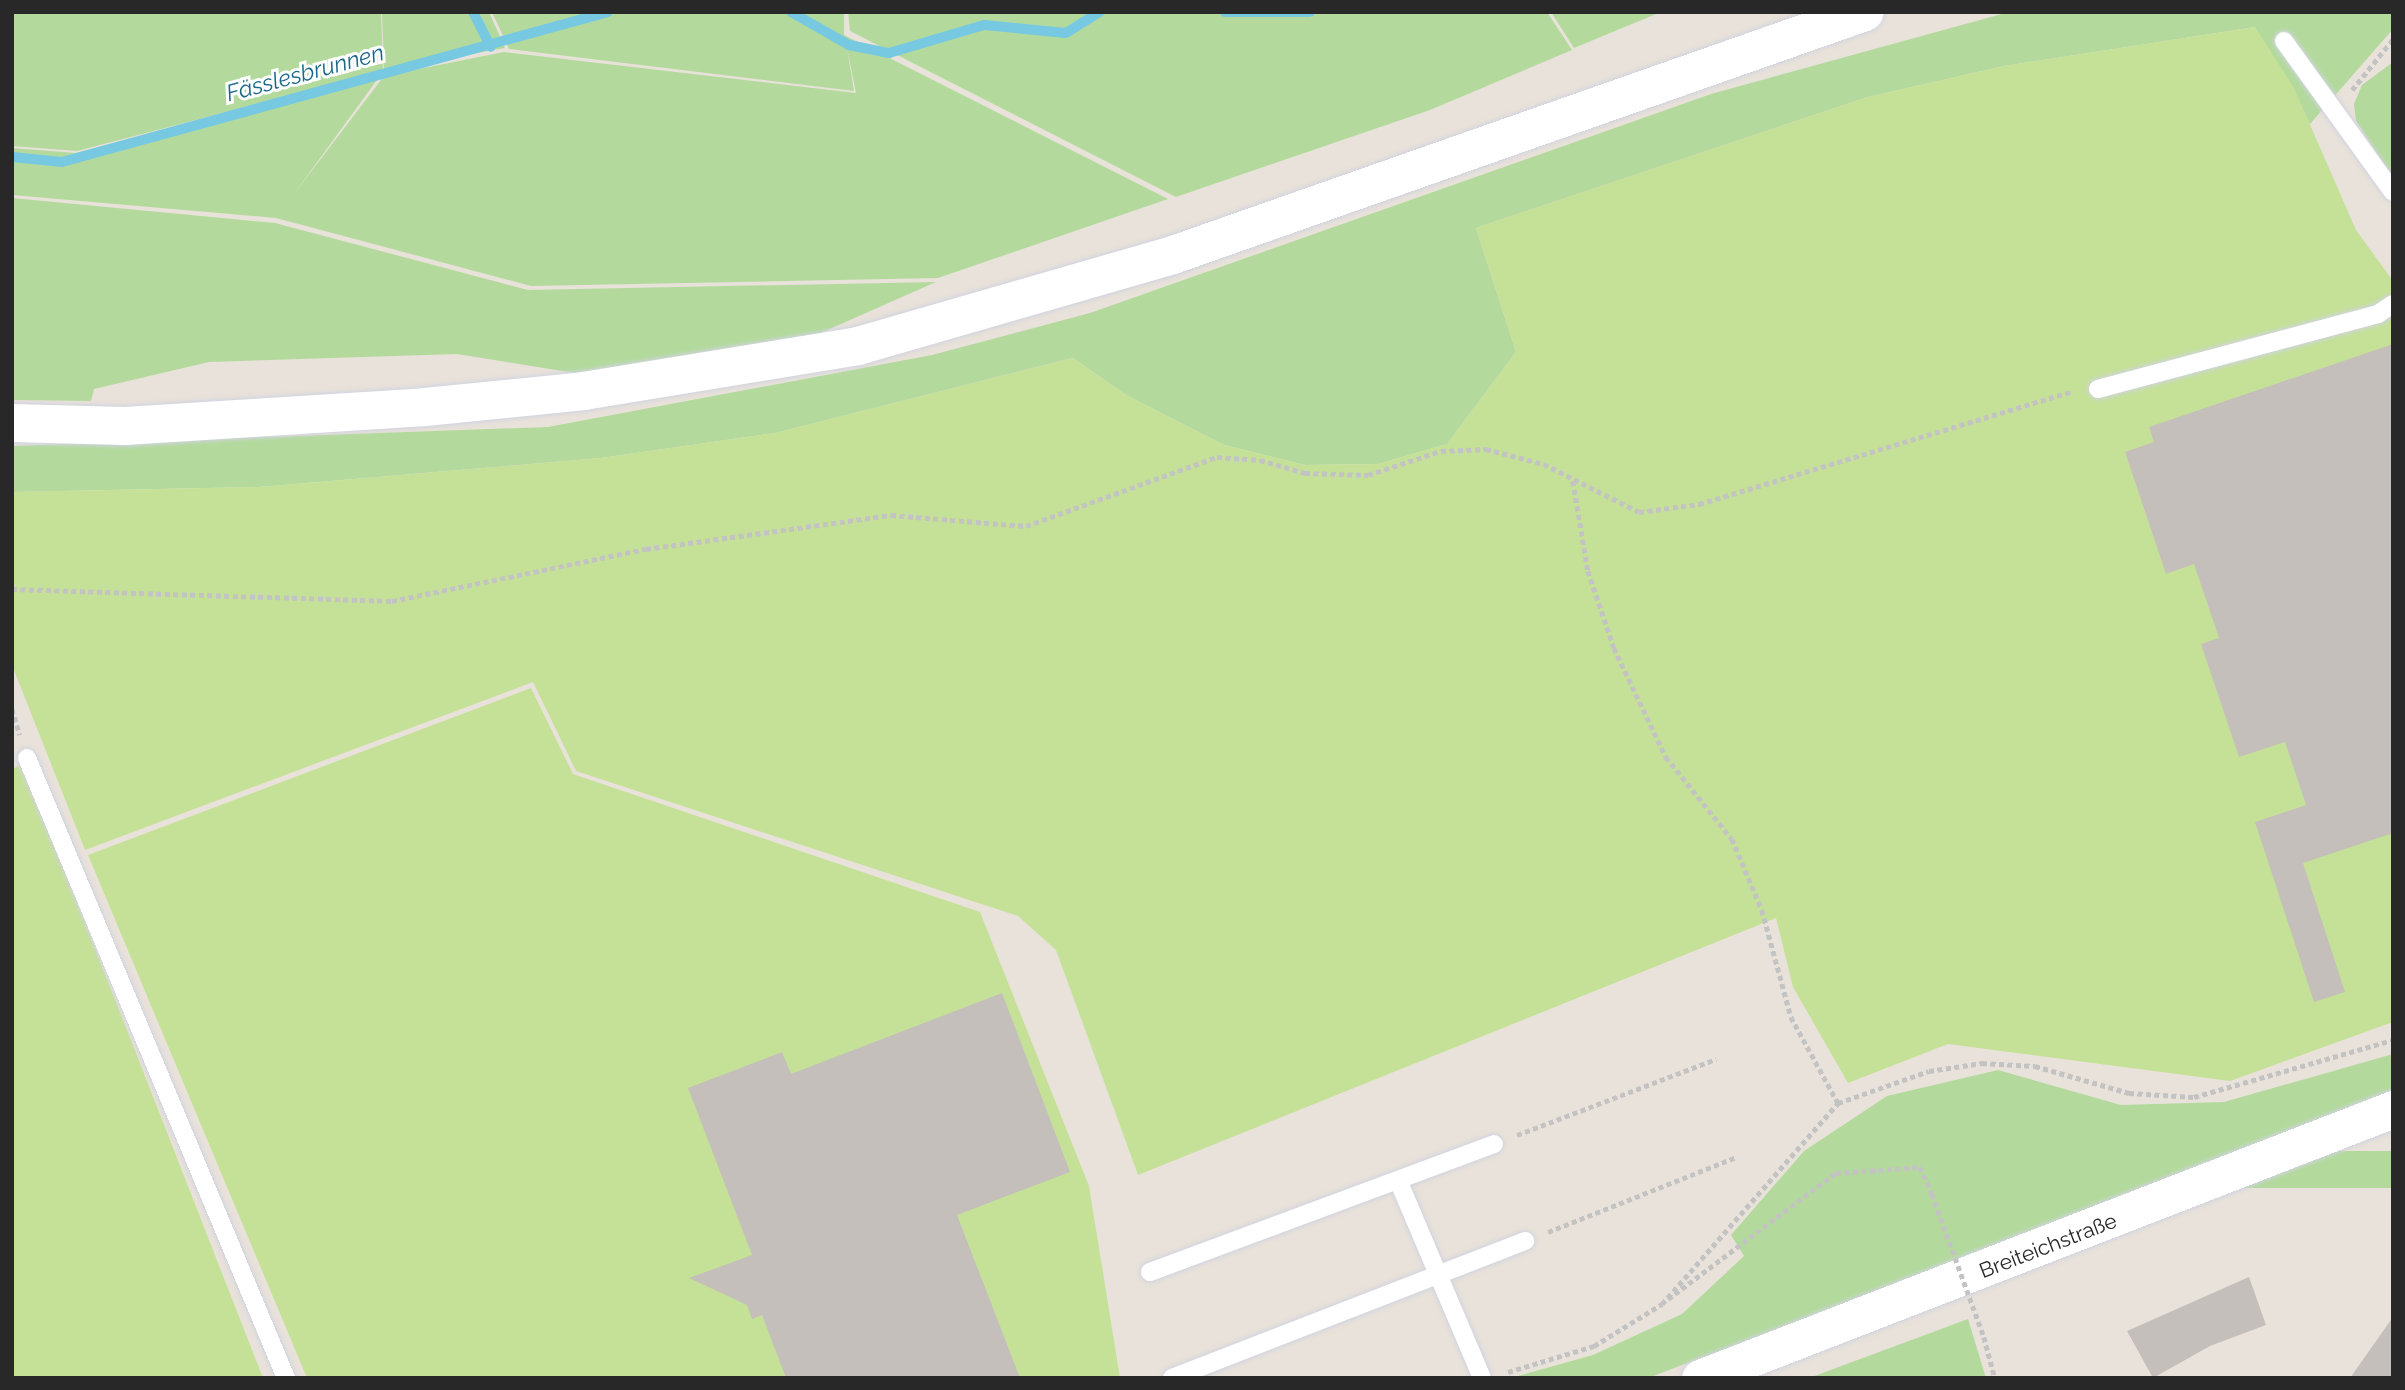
<!DOCTYPE html>
<html>
<head>
<meta charset="utf-8">
<style>
  body { margin:0 }
  #map { position:relative; width:2405px; height:1390px; overflow:hidden; background:#e9e2da; font-family:Raleway,sans-serif }
  div>[style] { position:absolute }
  .green>* { inset:0; background:#b3da9c; transform-origin:0 0 }
  .pitch>* { inset:0; background:#c5e198 }
  .stream>* { height:10px; margin:-5px; padding:0 5px; transform-origin:5px; border-radius:5px; background:#77c9e2 }
  .building>* { inset:0; background:#c4bfba }
  .path>* { height:4.5px; margin-top:-2.25px; transform-origin:0; background:repeating-linear-gradient(90deg,#c3c3c3 0 5px,transparent 0 8.5px) }
  .roads { filter:drop-shadow(0 0 2px #d0d3df) drop-shadow(0 0 2px #d0d3df) }
  .service>* { height:18px; margin:-9px; padding:0 9px; transform-origin:9px; border-radius:9px; background:#fff }
  .minor>* { height:37px; margin:-18.5px; padding:0 18.5px; transform-origin:18.5px; border-radius:18.5px; background:#fff }
  .secondary>* { height:38px; margin:-19px; padding:0 19px; transform-origin:19px; border-radius:19px; background:#fff }
  .path-bridge>* { height:4.5px; margin-top:-2.25px; transform-origin:0; background:repeating-linear-gradient(90deg,#c3c3c3 0 5px,transparent 0 8.5px) }
  span { translate:-50% -50%; white-space:nowrap; text-align:center; line-height:1.15; -webkit-text-stroke:6px #fff; paint-order:stroke }
  .street-label { font-size:21px; color:#282828 }
  .water-label { font-size:23px; color:#1a6789; font-style:italic }
  .frame { position:absolute; inset:0; border:14px solid #282828; pointer-events:none }
</style>
</head>
<body>
<div id="map">
  <div class="green">
    <div style="clip-path:polygon(12px 12px,381px 12px,383px 71px,77px 151px,12px 146px)"></div>
    <div style="clip-path:polygon(382px 12px,489px 12px,505px 48px,384px 70px)"></div>
    <div style="clip-path:polygon(492px 12px,844px 12px,844px 35px,1168px 199px,938px 278px,531px 286px,276px 218px,12px 195px,12px 148px,76px 153px,382px 73px,294px 194px,384px 76px,504px 52px,856px 93px,847px 48px,854px 91px,509px 49px)"></div>
    <div style="clip-path:polygon(848px 12px,1547px 12px,1572px 50px,1430px 110px,1176px 197px,850px 31px)"></div>
    <div style="clip-path:polygon(1551px 12px,1661px 12px,1574px 48px)"></div>
    <div style="clip-path:polygon(2009px 12px,2393px 12px,2393px 29px,2310px 124px,2255px 27px,2004px 66px,1868px 97px,1476px 228px,1516px 352px,1447px 444px,1378px 464px,1305px 465px,1224px 445px,1126px 395px,1073px 358px,775px 433px,601px 458px,259px 487px,12px 492px,12px 446px,548px 427px,932px 355px,1090px 313px,1711px 94px)"></div>
    <div style="clip-path:polygon(2393px 62px,2393px 178px,2356px 121px,2354px 104px,2362px 85px)"></div>
    <div style="clip-path:polygon(12px 198px,275px 223px,528px 290px,936px 282px,807px 339px,587px 375px,457px 354px,209px 362px,94px 389px,91px 401px,12px 400px)"></div>
    <div style="clip-path:polygon(2393px 1054px,2393px 1094px,1648px 1378px,1511px 1378px,1593px 1355px,1682px 1314px,1744px 1256px,1731px 1235px,1804px 1151px,1887px 1096px,1998px 1070px,2121px 1105px,2224px 1102px)"></div>
    <div style="left:2393px;top:1151px;width:37px;height:431px;rotate:90deg"></div>
    <div style="clip-path:polygon(1968px 1319px,1986px 1378px,1809px 1378px)"></div>
  </div>
  <div class="pitch">
    <div style="clip-path:polygon(2255px 27px,2294px 88px,2356px 230px,2393px 281px,2393px 1022px,2230px 1081px,1948px 1044px,1848px 1083px,1793px 987px,1776px 918px,1138px 1175px,1056px 950px,1018px 916px,576px 771px,533px 682px,85px 850px,12px 665px,12px 492px,259px 487px,601px 458px,775px 433px,1073px 358px,1126px 395px,1224px 445px,1305px 465px,1378px 464px,1447px 444px,1516px 352px,1476px 228px,1868px 97px,2004px 66px)"></div>
    <div style="clip-path:polygon(531px 688px,573px 774px,980px 912px,1089px 1186px,1120px 1378px,307px 1378px,88px 855px)"></div>
    <div style="clip-path:polygon(23px 764px,263px 1378px,12px 1378px,12px 769px)"></div>
  </div>
  <div class="stream">
    <div style="left:473px;top:12px;width:39px;rotate:63deg"></div>
    <div style="left:791px;top:12px;width:67px;rotate:29.6deg"></div>
    <div style="left:849px;top:45px;width:41px;rotate:11.3deg"></div>
    <div style="left:889px;top:53px;width:99px;rotate:-16.4deg"></div>
    <div style="left:984px;top:25px;width:82px;rotate:5.6deg"></div>
    <div style="left:1066px;top:33px;width:40px;rotate:-32deg"></div>
    <div style="left:1225px;top:12px;width:85px"></div>
    <div style="left:12px;top:157px;width:50px;rotate:5.7deg"></div>
    <div style="left:62px;top:162px;width:566px;rotate:-15.36deg"></div>
  </div>
  <div class="building">
    <div style="clip-path:polygon(2393px 344px,2393px 833px,2303px 863px,2345px 992px,2314px 1002px,2255px 822px,2306px 805px,2285px 742px,2239px 757px,2201px 644px,2219px 638px,2194px 564px,2166px 574px,2125px 452px,2154px 442px,2149px 427px)"></div>
    <div style="clip-path:polygon(1002px 993px,1070px 1172px,957px 1215px,1020px 1378px,786px 1378px,762px 1315px,752px 1319px,747px 1305px,689px 1278px,752px 1255px,688px 1088px,782px 1052px,791px 1074px)"></div>
    <div style="clip-path:polygon(2249px 1277px,2266px 1325px,2210px 1346px,2153px 1378px,2127px 1331px)"></div>
    <div style="clip-path:polygon(2393px 1317px,2393px 1378px,2350px 1378px)"></div>
  </div>
  <div class="path">
    <div style="left:2352px;top:90px;width:65px;rotate:-51.2deg"></div>
    <div style="left:1573px;top:481px;width:91px;rotate:80.5deg"></div>
    <div style="left:1588px;top:571px;width:81px;rotate:71.3deg"></div>
    <div style="left:1614px;top:648px;width:121px;rotate:64.5deg"></div>
    <div style="left:1666px;top:757px;width:105px;rotate:51.2deg"></div>
    <div style="left:1732px;top:839px;width:77px;rotate:67.1deg"></div>
    <div style="left:1762px;top:910px;width:111px;rotate:74.8deg"></div>
    <div style="left:1791px;top:1017px;width:98px;rotate:61.3deg"></div>
    <div style="left:12px;top:589px;width:380px;rotate:1.8deg"></div>
    <div style="left:392px;top:601px;width:259px;rotate:-11.6deg"></div>
    <div style="left:646px;top:549px;width:247px;rotate:-7.9deg"></div>
    <div style="left:891px;top:515px;width:135px;rotate:4.7deg"></div>
    <div style="left:1026px;top:526px;width:203px;rotate:-19.9deg"></div>
    <div style="left:1217px;top:457px;width:43px;rotate:4deg"></div>
    <div style="left:1260px;top:460px;width:47px;rotate:16.1deg"></div>
    <div style="left:1305px;top:473px;width:63px;rotate:1.8deg"></div>
    <div style="left:1368px;top:475px;width:77px;rotate:-18.2deg"></div>
    <div style="left:1441px;top:451px;width:45px;rotate:-2.5deg"></div>
    <div style="left:1486px;top:449px;width:60px;rotate:14.5deg"></div>
    <div style="left:1544px;top:464px;width:106px;rotate:26.8deg"></div>
    <div style="left:1639px;top:512px;width:61px;rotate:-7.6deg"></div>
    <div style="left:1699px;top:504px;width:388px;rotate:-16.8deg"></div>
    <div style="left:12px;top:709px;width:27px;rotate:73deg"></div>
    <div style="left:1517px;top:1135px;width:213px;rotate:-20.9deg"></div>
    <div style="left:1548px;top:1232px;width:202px;rotate:-21.7deg"></div>
    <div style="left:1668px;top:1299px;width:210px;rotate:-36.9deg"></div>
    <div style="left:1836px;top:1173px;width:84px;rotate:-4.1deg"></div>
    <div style="left:1920px;top:1167px;width:30px;rotate:66deg"></div>
    <div style="left:1984px;top:1337px;width:42px;rotate:75deg"></div>
    <div style="left:1508px;top:1372px;width:90px;rotate:-16.8deg"></div>
    <div style="left:1594px;top:1346px;width:80px;rotate:-31.7deg"></div>
    <div style="left:1662px;top:1304px;width:267px;rotate:-48.8deg"></div>
    <div style="left:1838px;top:1103px;width:96px;rotate:-19.4deg"></div>
    <div style="left:1929px;top:1071px;width:54px;rotate:-8.6deg"></div>
    <div style="left:1982px;top:1063px;width:53px;rotate:3.2deg"></div>
    <div style="left:2035px;top:1066px;width:98px;rotate:16deg"></div>
    <div style="left:2129px;top:1093px;width:65px;rotate:3.5deg"></div>
    <div style="left:2194px;top:1097px;width:207px;rotate:-16deg"></div>
  </div>
  <div class="roads">
    <div class="service">
      <div style="left:2284px;top:41px;width:186px;rotate:54.2deg"></div>
      <div style="left:2098px;top:389px;width:290px;rotate:-15deg"></div>
      <div style="left:2378px;top:314px;width:18px;rotate:-34deg"></div>
      <div style="left:27px;top:758px;width:672px;rotate:67.33deg"></div>
      <div style="left:1398px;top:1180px;width:215px;rotate:67deg"></div>
      <div style="left:1150px;top:1272px;width:367px;rotate:-20.4deg"></div>
      <div style="left:1172px;top:1378px;width:379px;rotate:-21.2deg"></div>
    </div>
    <div class="minor">
      <div style="left:1700px;top:1378px;width:743px;rotate:-21.21deg"></div>
    </div>
    <div class="secondary">
      <div style="left:12px;top:423px;width:113px;rotate:1.5deg"></div>
      <div style="left:125px;top:426px;width:301px;rotate:-3.6deg"></div>
      <div style="left:425px;top:407px;width:160px;rotate:-5.7deg"></div>
      <div style="left:584px;top:391px;width:278px;rotate:-9.3deg"></div>
      <div style="left:858px;top:346px;width:328px;rotate:-16.1deg"></div>
      <div style="left:1173px;top:255px;width:733px;rotate:-19.35deg"></div>
    </div>
  </div>
  <div class="path-bridge">
    <div style="left:1932px;top:1194px;width:152px;rotate:70deg"></div>
  </div>
  <div class="street-label">
    <span style="left:2048px;top:1246px;rotate:-21deg">Breiteichstraße</span>
  </div>
  <div class="water-label">
    <span style="left:305px;top:73px;rotate:-15deg">Fässlesbrunnen</span>
  </div>
  <div class="frame"></div>
</div>
</body>
</html>
